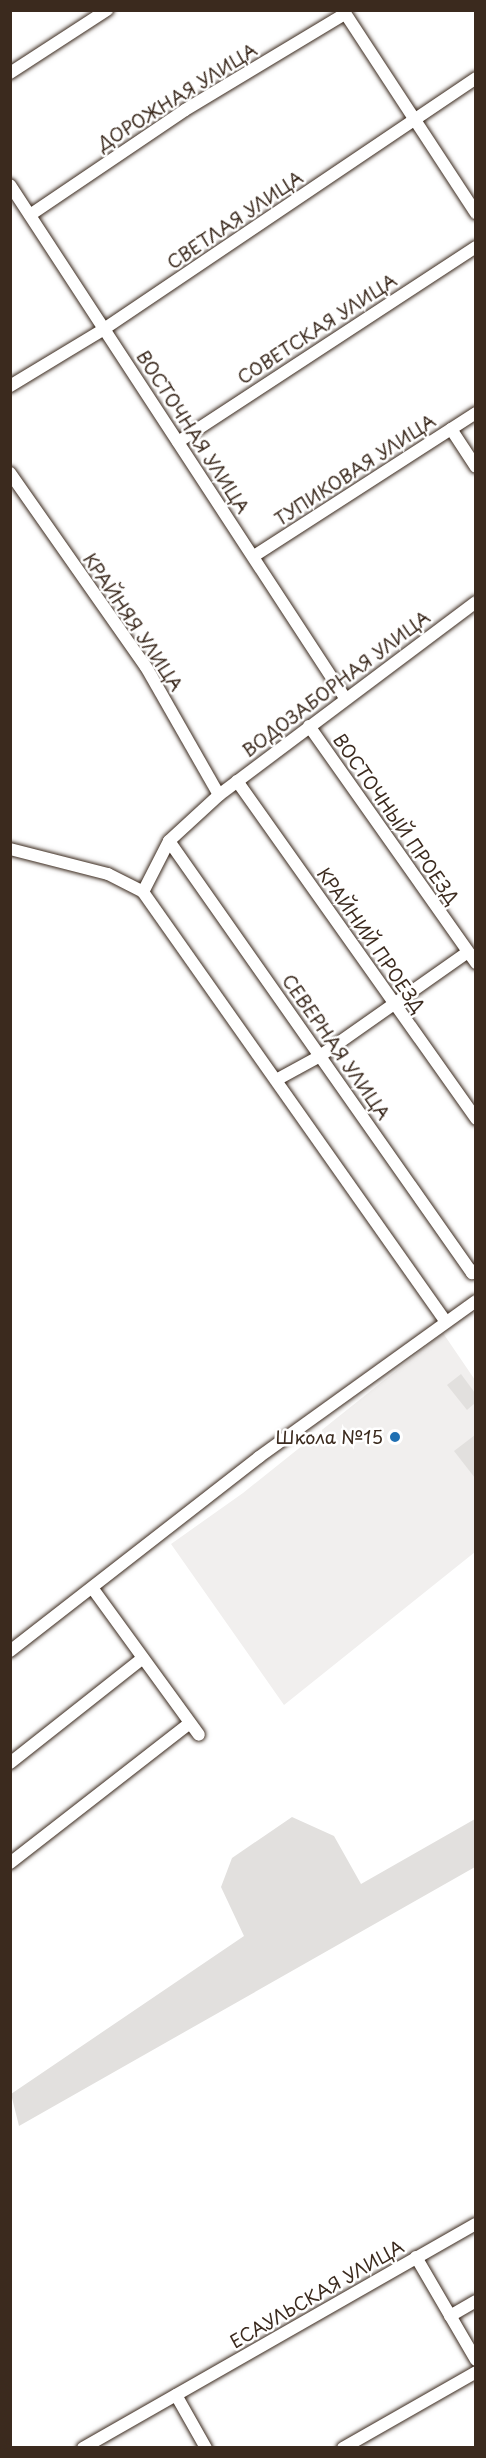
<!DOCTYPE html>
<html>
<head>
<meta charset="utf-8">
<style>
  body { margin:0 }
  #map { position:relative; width:486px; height:2458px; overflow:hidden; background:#fff; font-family:"Playpen Sans",sans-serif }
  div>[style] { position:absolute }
  .built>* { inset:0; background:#f1efee }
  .green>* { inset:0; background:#e2e0de }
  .roads { filter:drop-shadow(0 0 2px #3b2a1e) drop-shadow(0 0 2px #3b2a1e) }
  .minor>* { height:12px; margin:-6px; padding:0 6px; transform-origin:6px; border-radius:6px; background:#fff }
  .dots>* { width:16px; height:16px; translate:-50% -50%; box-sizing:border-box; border:3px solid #fff; border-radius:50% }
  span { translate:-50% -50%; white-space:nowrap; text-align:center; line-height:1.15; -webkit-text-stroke:5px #fff; paint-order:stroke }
  .street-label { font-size:18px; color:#3b2a1e }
  .poi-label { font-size:18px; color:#3b2a1e }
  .right { translate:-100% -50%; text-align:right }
  .frame { position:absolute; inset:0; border:12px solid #3b2a1e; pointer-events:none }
</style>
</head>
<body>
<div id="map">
  <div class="built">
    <div style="clip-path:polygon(443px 1333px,475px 1380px,475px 1552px,284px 1705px,171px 1544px,243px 1493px)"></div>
  </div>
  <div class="green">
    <div style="clip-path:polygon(461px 1374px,475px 1393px,475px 1403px,467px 1410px,447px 1385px)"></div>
    <div style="clip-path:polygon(475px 1435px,475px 1478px,454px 1451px)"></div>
    <div style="clip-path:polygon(292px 1817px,334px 1836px,361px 1884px,475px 1819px,475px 1867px,19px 2126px,11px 2094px,244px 1936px,221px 1887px,232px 1858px)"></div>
  </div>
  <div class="roads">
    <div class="minor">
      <div style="left:343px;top:10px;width:243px;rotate:56.8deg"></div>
      <div style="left:10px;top:73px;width:116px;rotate:-33deg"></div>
      <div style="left:10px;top:185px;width:613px;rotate:56.85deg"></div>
      <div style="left:30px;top:215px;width:187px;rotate:-34.1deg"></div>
      <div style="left:185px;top:110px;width:187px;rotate:-31deg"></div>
      <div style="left:10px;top:386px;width:110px;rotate:-31.2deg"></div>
      <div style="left:104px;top:329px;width:449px;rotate:-34deg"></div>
      <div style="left:451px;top:429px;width:45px;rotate:56.7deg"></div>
      <div style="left:178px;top:442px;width:356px;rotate:-33.2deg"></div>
      <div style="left:10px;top:473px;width:237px;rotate:55deg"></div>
      <div style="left:146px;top:667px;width:147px;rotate:60.3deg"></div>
      <div style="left:254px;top:556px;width:264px;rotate:-32.8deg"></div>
      <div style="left:309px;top:726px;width:290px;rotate:54.8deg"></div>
      <div style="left:237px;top:781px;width:414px;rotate:54.7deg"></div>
      <div style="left:169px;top:841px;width:528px;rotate:54.95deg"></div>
      <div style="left:472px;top:1273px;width:5px;rotate:-37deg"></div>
      <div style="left:10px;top:849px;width:101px;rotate:14.3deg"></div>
      <div style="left:108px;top:874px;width:39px;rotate:27deg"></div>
      <div style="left:143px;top:892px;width:526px;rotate:54.83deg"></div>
      <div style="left:143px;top:892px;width:57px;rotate:-63deg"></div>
      <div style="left:169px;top:841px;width:68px;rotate:-42.6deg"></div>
      <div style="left:219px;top:795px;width:321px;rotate:-36.9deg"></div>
      <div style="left:278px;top:1079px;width:48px;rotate:-28.7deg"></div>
      <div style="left:320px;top:1056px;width:181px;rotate:-35.1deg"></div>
      <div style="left:93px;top:1589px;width:180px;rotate:54deg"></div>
      <div style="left:10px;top:1651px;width:316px;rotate:-37.9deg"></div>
      <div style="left:259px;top:1457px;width:267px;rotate:-35.7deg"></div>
      <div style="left:10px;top:1763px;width:169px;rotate:-38.3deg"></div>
      <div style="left:10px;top:1863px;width:228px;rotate:-37.9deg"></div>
      <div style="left:416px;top:2257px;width:119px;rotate:59.8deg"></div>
      <div style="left:450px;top:2316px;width:30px;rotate:-30deg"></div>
      <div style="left:176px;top:2395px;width:61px;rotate:60.5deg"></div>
      <div style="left:83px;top:2448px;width:452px;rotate:-29.7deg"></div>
      <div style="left:343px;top:2448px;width:153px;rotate:-29.7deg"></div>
    </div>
  </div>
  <div class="dots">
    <div style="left:395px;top:1437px;background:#1f6fb2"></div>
  </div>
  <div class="street-label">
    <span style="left:177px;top:97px;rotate:-32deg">ДОРОЖНАЯ УЛИЦА</span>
    <span style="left:235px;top:220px;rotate:-34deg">СВЕТЛАЯ УЛИЦА</span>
    <span style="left:317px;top:329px;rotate:-33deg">СОВЕТСКАЯ УЛИЦА</span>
    <span style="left:193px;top:432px;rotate:57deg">ВОСТОЧНАЯ УЛИЦА</span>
    <span style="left:355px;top:470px;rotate:-33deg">ТУПИКОВАЯ УЛИЦА</span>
    <span style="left:133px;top:622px;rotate:56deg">КРАЙНЯЯ УЛИЦА</span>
    <span style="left:336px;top:684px;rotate:-37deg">ВОДОЗАБОРНАЯ УЛИЦА</span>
    <span style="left:396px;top:819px;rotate:55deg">ВОСТОЧНЫЙ ПРОЕЗД</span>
    <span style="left:371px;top:940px;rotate:55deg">КРАЙНИЙ ПРОЕЗД</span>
    <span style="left:336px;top:1047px;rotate:55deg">СЕВЕРНАЯ УЛИЦА</span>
    <span style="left:317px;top:2294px;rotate:-30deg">ЕСАУЛЬСКАЯ УЛИЦА</span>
  </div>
  <div class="poi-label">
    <span class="right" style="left:383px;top:1437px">Школа №15</span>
  </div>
  <div class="frame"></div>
</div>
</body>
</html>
